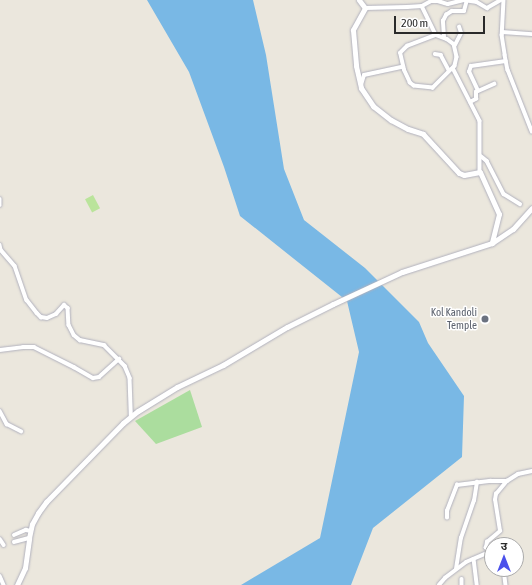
<!DOCTYPE html>
<html>
<head>
<meta charset="utf-8">
<style>
  body { margin:0 }
  #map { position:relative; width:532px; height:585px; overflow:hidden; background:#ebe7dd; font-family:"Asap Condensed","Noto Sans Devanagari",sans-serif }
  div>[style] { position:absolute }
  .green>* { inset:0; background:#abdd9e }
  .pitch>* { inset:0; background:#bae49b; transform-origin:0 0 }
  .water>* { inset:0; background:#79b8e5 }
  .roads { filter:drop-shadow(0 0 1px #b1b1bd) drop-shadow(0 0 1px #b1b1bd) }
  .street>* { height:3.5px; margin:-1.75px; padding:0 1.75px; transform-origin:1.75px; border-radius:1.75px; background:#fff }
  .secondary>* { height:5px; margin:-2.5px; padding:0 2.5px; transform-origin:2.5px; border-radius:2.5px; background:#fff }
  .dots>* { width:11px; height:11px; translate:-50% -50%; box-sizing:border-box; border:2px solid #fff; border-radius:50% }
  span { translate:-50% -50%; white-space:nowrap; text-align:center; line-height:1.15; -webkit-text-stroke:3px #fff; paint-order:stroke }
  .worship-label { font-size:11px; color:#5b616d }
  .right { translate:-100% -50%; text-align:right }
  .north { position:absolute; left:484px; top:537px; width:40px; height:40px; box-sizing:border-box; background:#fff; border:1px solid #aaa; border-radius:50%; rotate:0deg; font-size:11px; font-weight:700; line-height:16px; text-align:center; color:#2a2a2a }
  .north::after { content:''; display:block; margin:auto; width:14px; height:18px; background:#4b51eb; clip-path:polygon(50% 0,100% 100%,50% 72%,0 100%) }
  .scale { position:absolute; left:394px; top:16px; width:91px; height:18px; box-sizing:border-box; border:2px solid #2a2a2a; border-top:0; padding-left:5px; font-size:12px; line-height:14px; white-space:nowrap; color:#2a2a2a; -webkit-text-stroke:3px #fff; paint-order:stroke }
</style>
</head>
<body>
<div id="map">
  <div class="green">
    <div style="clip-path:polygon(190px 390px,202px 427px,156px 444px,135px 421px)"></div>
  </div>
  <div class="pitch">
    <div style="left:93px;top:195px;width:15px;height:9px;rotate:62deg"></div>
  </div>
  <div class="water">
    <div style="clip-path:polygon(147px 0,253px 0,266px 55px,284px 169px,304px 220px,365px 268px,419px 322px,428px 343px,464px 396px,462px 457px,373px 528px,351px 585px,241px 585px,320px 538px,359px 352px,347px 301px,240px 216px,224px 167px,189px 72px)"></div>
  </div>
  <div class="roads">
    <div class="street">
      <div style="left:504px;top:0;width:35px;rotate:93deg"></div>
      <div style="left:502px;top:35px;width:20px;rotate:81deg"></div>
      <div style="left:505px;top:55px;width:15px;rotate:79deg"></div>
      <div style="left:508px;top:70px;width:66px;rotate:68.5deg"></div>
      <div style="left:422px;top:6px;width:32px;rotate:64deg"></div>
      <div style="left:436px;top:35px;width:12px;rotate:20deg"></div>
      <div style="left:447px;top:39px;width:9px;rotate:36deg"></div>
      <div style="left:454px;top:44px;width:13px;rotate:77deg"></div>
      <div style="left:457px;top:57px;width:9px;rotate:103deg"></div>
      <div style="left:455px;top:66px;width:31px;rotate:135deg"></div>
      <div style="left:433px;top:88px;width:19px;rotate:-174deg"></div>
      <div style="left:414px;top:86px;width:5px;rotate:-143deg"></div>
      <div style="left:410px;top:83px;width:14px;rotate:-115deg"></div>
      <div style="left:404px;top:70px;width:17px;rotate:-103deg"></div>
      <div style="left:400px;top:53px;width:10px;rotate:-45deg"></div>
      <div style="left:407px;top:46px;width:31px;rotate:-21deg"></div>
      <div style="left:365px;top:8px;width:42px;rotate:-1.4deg"></div>
      <div style="left:407px;top:7px;width:15px;rotate:-4deg"></div>
      <div style="left:422px;top:6px;width:10px;rotate:-29deg"></div>
      <div style="left:431px;top:1px;width:7px"></div>
      <div style="left:438px;top:1px;width:10px;rotate:17deg"></div>
      <div style="left:448px;top:4px;width:16px;rotate:-14deg"></div>
      <div style="left:464px;top:0;width:13px;rotate:9deg"></div>
      <div style="left:477px;top:2px;width:12px;rotate:31deg"></div>
      <div style="left:487px;top:8px;width:16px;rotate:-30deg"></div>
      <div style="left:502px;top:32px;width:30px;rotate:4deg"></div>
      <div style="left:444px;top:37px;width:16px;rotate:-94deg"></div>
      <div style="left:443px;top:21px;width:7px;rotate:-63deg"></div>
      <div style="left:446px;top:15px;width:7px;rotate:-34deg"></div>
      <div style="left:452px;top:11px;width:12px"></div>
      <div style="left:464px;top:11px;width:11px;rotate:-75deg"></div>
      <div style="left:455px;top:45px;width:13px;rotate:-63deg"></div>
      <div style="left:461px;top:33px;width:6px;rotate:-108deg"></div>
      <div style="left:435px;top:54px;width:6px;rotate:9deg"></div>
      <div style="left:441px;top:55px;width:17px;rotate:62deg"></div>
      <div style="left:453px;top:68px;width:59px;rotate:63deg"></div>
      <div style="left:480px;top:121px;width:51px;rotate:90deg"></div>
      <div style="left:361px;top:85px;width:10px;rotate:-73deg"></div>
      <div style="left:364px;top:75px;width:40px;rotate:-12deg"></div>
      <div style="left:478px;top:91px;width:21px;rotate:-115deg"></div>
      <div style="left:469px;top:72px;width:6px;rotate:-72deg"></div>
      <div style="left:471px;top:66px;width:35px;rotate:-8deg"></div>
      <div style="left:470px;top:102px;width:7px;rotate:-27deg"></div>
      <div style="left:476px;top:99px;width:7px;rotate:-90deg"></div>
      <div style="left:476px;top:92px;width:20px;rotate:-24deg"></div>
      <div style="left:481px;top:156px;width:8px;rotate:40deg"></div>
      <div style="left:487px;top:161px;width:37px;rotate:63deg"></div>
      <div style="left:504px;top:194px;width:19px;rotate:32deg"></div>
      <div style="left:0;top:199px;width:6px;rotate:90deg"></div>
      <div style="left:0;top:245px;width:5px;rotate:79deg"></div>
      <div style="left:1px;top:250px;width:21px;rotate:49deg"></div>
      <div style="left:15px;top:266px;width:36px;rotate:71deg"></div>
      <div style="left:27px;top:300px;width:16px;rotate:52deg"></div>
      <div style="left:37px;top:313px;width:6px;rotate:45deg"></div>
      <div style="left:41px;top:317px;width:6px;rotate:9deg"></div>
      <div style="left:47px;top:318px;width:10px;rotate:-24deg"></div>
      <div style="left:56px;top:314px;width:12px;rotate:-48deg"></div>
      <div style="left:64px;top:305px;width:5px;rotate:37deg"></div>
      <div style="left:68px;top:308px;width:17px;rotate:87deg"></div>
      <div style="left:69px;top:325px;width:11px;rotate:63deg"></div>
      <div style="left:74px;top:335px;width:8px;rotate:40deg"></div>
      <div style="left:80px;top:340px;width:25px;rotate:12deg"></div>
      <div style="left:104px;top:345px;width:30px;rotate:45deg"></div>
      <div style="left:125px;top:366px;width:13px;rotate:67deg"></div>
      <div style="left:130px;top:378px;width:38px;rotate:88deg"></div>
      <div style="left:0;top:350px;width:23px;rotate:-7deg"></div>
      <div style="left:23px;top:347px;width:11px"></div>
      <div style="left:34px;top:347px;width:45px;rotate:26.6deg"></div>
      <div style="left:74px;top:367px;width:22px;rotate:30deg"></div>
      <div style="left:93px;top:378px;width:6px;rotate:-9deg"></div>
      <div style="left:99px;top:377px;width:27px;rotate:-42deg"></div>
      <div style="left:0;top:411px;width:15px;rotate:62deg"></div>
      <div style="left:7px;top:424px;width:16px;rotate:27deg"></div>
      <div style="left:447px;top:518px;width:7px;rotate:-90deg"></div>
      <div style="left:447px;top:511px;width:28px;rotate:-69deg"></div>
      <div style="left:457px;top:485px;width:34px;rotate:-7deg"></div>
      <div style="left:491px;top:481px;width:16px"></div>
      <div style="left:14px;top:535px;width:13px;rotate:-23deg"></div>
      <div style="left:26px;top:530px;width:5px;rotate:11deg"></div>
      <div style="left:0;top:539px;width:7px;rotate:56deg"></div>
      <div style="left:14px;top:542px;width:16px;rotate:-15deg"></div>
      <div style="left:492px;top:553px;width:8px;rotate:-140deg"></div>
      <div style="left:486px;top:548px;width:6px;rotate:-81deg"></div>
      <div style="left:487px;top:542px;width:17px;rotate:-40deg"></div>
      <div style="left:500px;top:531px;width:31px;rotate:-99deg"></div>
      <div style="left:495px;top:500px;width:6px;rotate:-81deg"></div>
      <div style="left:496px;top:494px;width:17px;rotate:-50deg"></div>
      <div style="left:507px;top:481px;width:13px;rotate:-32deg"></div>
      <div style="left:518px;top:474px;width:14px;rotate:-12deg"></div>
      <div style="left:474px;top:559px;width:26px;rotate:83deg"></div>
      <div style="left:456px;top:569px;width:31px;rotate:-81deg"></div>
      <div style="left:461px;top:538px;width:39px;rotate:-71deg"></div>
      <div style="left:474px;top:501px;width:19px;rotate:-81deg"></div>
      <div style="left:504px;top:569px;width:16px;rotate:83deg"></div>
      <div style="left:0;top:576px;width:10px;rotate:66deg"></div>
      <div style="left:462px;top:579px;width:6px;rotate:90deg"></div>
      <div style="left:439px;top:585px;width:9px;rotate:-49deg"></div>
      <div style="left:445px;top:578px;width:26px;rotate:-37deg"></div>
      <div style="left:466px;top:562px;width:26px;rotate:-23deg"></div>
    </div>
    <div class="secondary">
      <div style="left:359px;top:0;width:10px;rotate:53deg"></div>
      <div style="left:365px;top:8px;width:25px;rotate:119deg"></div>
      <div style="left:353px;top:30px;width:36px;rotate:85deg"></div>
      <div style="left:356px;top:66px;width:23px;rotate:77deg"></div>
      <div style="left:361px;top:88px;width:22px;rotate:56deg"></div>
      <div style="left:373px;top:106px;width:23px;rotate:38deg"></div>
      <div style="left:391px;top:120px;width:19px;rotate:28deg"></div>
      <div style="left:408px;top:129px;width:16px;rotate:18deg"></div>
      <div style="left:423px;top:134px;width:53px;rotate:47.3deg"></div>
      <div style="left:459px;top:173px;width:5px;rotate:22deg"></div>
      <div style="left:464px;top:175px;width:16px;rotate:-11deg"></div>
      <div style="left:480px;top:172px;width:46px;rotate:65.7deg"></div>
      <div style="left:499px;top:214px;width:30px;rotate:104deg"></div>
      <div style="left:17px;top:585px;width:19px;rotate:-65deg"></div>
      <div style="left:25px;top:568px;width:30px;rotate:-82deg"></div>
      <div style="left:29px;top:538px;width:14px;rotate:-78deg"></div>
      <div style="left:32px;top:524px;width:13px;rotate:-61deg"></div>
      <div style="left:38px;top:513px;width:14px;rotate:-54deg"></div>
      <div style="left:46px;top:502px;width:110px;rotate:-45.7deg"></div>
      <div style="left:123px;top:423px;width:19px;rotate:-39deg"></div>
      <div style="left:138px;top:411px;width:46px;rotate:-31.6deg"></div>
      <div style="left:177px;top:387px;width:51px;rotate:-25.6deg"></div>
      <div style="left:223px;top:365px;width:74px;rotate:-30.7deg"></div>
      <div style="left:287px;top:327px;width:51px;rotate:-26.6deg"></div>
      <div style="left:333px;top:304px;width:76px;rotate:-24.9deg"></div>
      <div style="left:402px;top:272px;width:95px;rotate:-17.9deg"></div>
      <div style="left:492px;top:243px;width:25px;rotate:-34deg"></div>
      <div style="left:513px;top:229px;width:28px;rotate:-48deg"></div>
    </div>
  </div>
  <div class="dots">
    <div style="left:485px;top:319px;background:#6b7280"></div>
  </div>
  <div class="worship-label">
    <span class="right" style="left:477px;top:319px">Kol Kandoli<br>Temple</span>
  </div>
  <div class="north">उ</div>
  <div class="scale">200 m</div>
</div>
</body>
</html>
